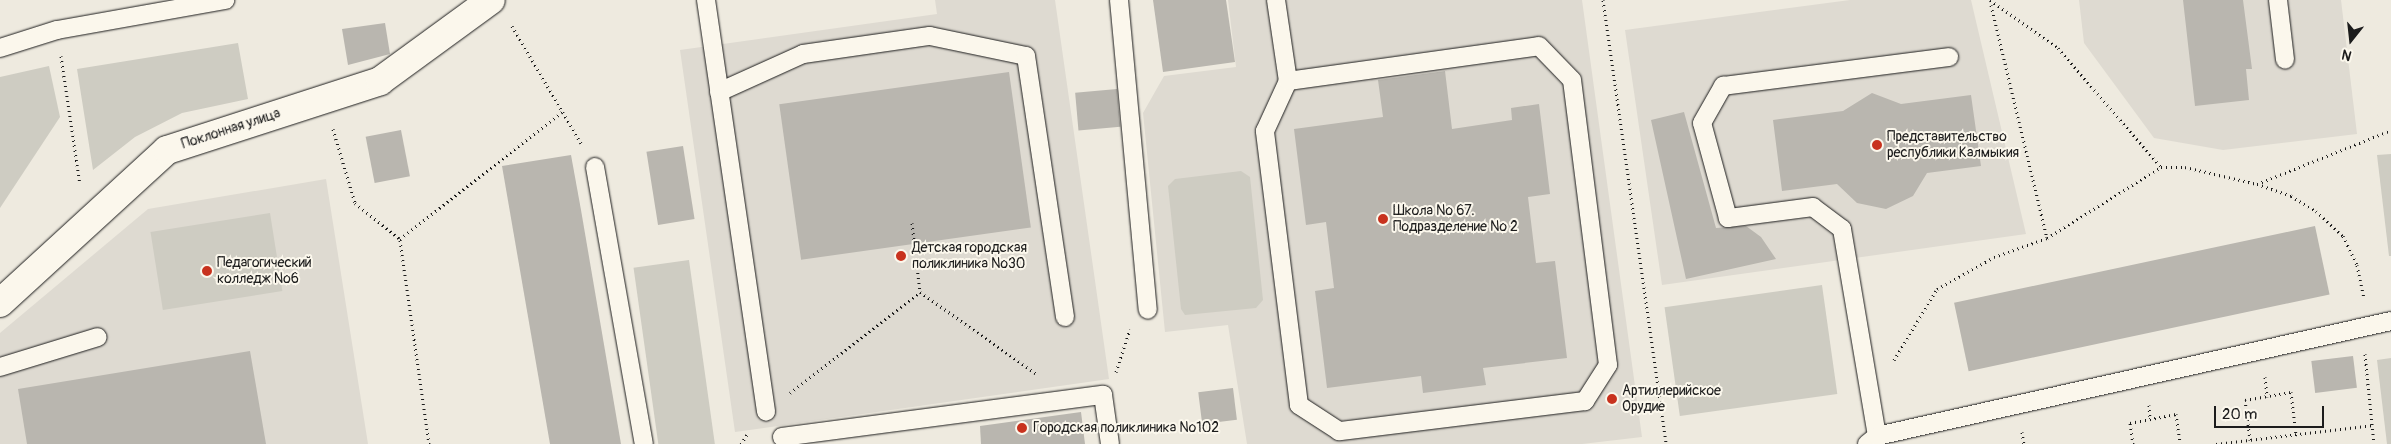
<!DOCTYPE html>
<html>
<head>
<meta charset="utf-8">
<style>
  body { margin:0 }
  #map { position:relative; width:2391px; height:444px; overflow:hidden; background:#eeeadf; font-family:Pangolin,sans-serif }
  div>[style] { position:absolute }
  .built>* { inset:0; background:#dedad1 }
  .green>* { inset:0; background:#ceccc2; transform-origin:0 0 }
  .building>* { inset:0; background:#b9b6af; transform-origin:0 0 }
  .path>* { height:3px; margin-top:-1.5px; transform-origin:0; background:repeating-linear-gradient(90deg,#1c1c1c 0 1px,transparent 0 5px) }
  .roads { filter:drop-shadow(0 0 1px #1c1c1c) drop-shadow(0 0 1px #1c1c1c) }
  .service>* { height:18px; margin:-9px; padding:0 9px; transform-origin:9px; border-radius:9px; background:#fbf7ec }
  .minor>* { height:28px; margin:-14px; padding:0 14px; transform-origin:14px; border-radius:14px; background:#fbf7ec }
  .dots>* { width:14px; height:14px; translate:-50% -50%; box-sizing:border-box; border:2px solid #fbf7ec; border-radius:50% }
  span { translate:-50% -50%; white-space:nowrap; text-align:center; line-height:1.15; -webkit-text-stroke:4px #fbf7ec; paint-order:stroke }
  .street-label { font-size:14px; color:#1c1c1c }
  .poi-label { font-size:14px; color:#1c1c1c }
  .left { translate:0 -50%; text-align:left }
  .north { position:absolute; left:2326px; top:15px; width:50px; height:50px; -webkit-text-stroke:4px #fbf7ec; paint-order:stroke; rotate:196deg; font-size:14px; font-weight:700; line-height:20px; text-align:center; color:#1c1c1c }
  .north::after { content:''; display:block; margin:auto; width:18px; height:22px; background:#1c1c1c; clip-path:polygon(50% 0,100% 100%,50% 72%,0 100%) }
  .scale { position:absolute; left:2214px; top:406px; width:110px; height:22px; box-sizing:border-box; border:2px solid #1c1c1c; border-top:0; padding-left:6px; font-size:15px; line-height:18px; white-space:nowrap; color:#1c1c1c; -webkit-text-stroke:4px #fbf7ec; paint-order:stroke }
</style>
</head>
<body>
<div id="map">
  <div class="built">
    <div style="clip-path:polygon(935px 0,1055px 0,1109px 379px,735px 432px,680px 50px,937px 14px)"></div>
    <div style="clip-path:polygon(1228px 0,1582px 0,1642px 437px,1582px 444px,1247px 444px,1228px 325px,1165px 332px,1143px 113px,1164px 76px,1236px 67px)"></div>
    <div style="clip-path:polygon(1850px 0,1971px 0,2026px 234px,1662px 285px,1625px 30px)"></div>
    <div style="clip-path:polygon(2079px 0,2341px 0,2357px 134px,2223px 150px,2154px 138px,2084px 43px)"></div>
    <div style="clip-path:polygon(326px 179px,368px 444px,0 444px,0 333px,148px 209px)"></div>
  </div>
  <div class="green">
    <div style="clip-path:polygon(238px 43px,248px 99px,182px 113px,135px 137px,93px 170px,77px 69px)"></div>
    <div style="clip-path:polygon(49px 66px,60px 117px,0 208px,0 77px)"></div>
    <div style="clip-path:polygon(2391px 154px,2391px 256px,2389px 256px,2377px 155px)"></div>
    <div style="clip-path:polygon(1241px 171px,1250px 177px,1263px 300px,1256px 308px,1185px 315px,1181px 309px,1168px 186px,1175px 179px)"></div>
    <div style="left:270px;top:213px;width:79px;height:121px;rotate:81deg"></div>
    <div style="left:689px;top:260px;width:186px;height:56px;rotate:82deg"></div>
    <div style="left:1822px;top:285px;width:110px;height:159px;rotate:82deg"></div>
    <div style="clip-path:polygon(2391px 358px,2391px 444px,2387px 444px,2377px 360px)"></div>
  </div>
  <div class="building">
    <div style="clip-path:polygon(1153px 0,1226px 0,1235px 62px,1163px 72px)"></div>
    <div style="clip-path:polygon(2183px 0,2243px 0,2252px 69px,2246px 69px,2249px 100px,2195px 106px)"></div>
    <div style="clip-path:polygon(385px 23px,390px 54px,348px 65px,342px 29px)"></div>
    <div style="clip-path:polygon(1445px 71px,1452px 129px,1512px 120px,1511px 108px,1539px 104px,1550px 194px,1528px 197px,1536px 263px,1555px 261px,1567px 358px,1483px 368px,1486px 385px,1423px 393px,1421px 376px,1327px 388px,1315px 291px,1334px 288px,1326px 222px,1306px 225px,1294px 129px,1383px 117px,1378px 80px)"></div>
    <div style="left:1009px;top:72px;width:157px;height:232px;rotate:82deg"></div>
    <div style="left:1117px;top:89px;width:38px;height:42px;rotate:85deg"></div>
    <div style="clip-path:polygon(1872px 93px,1901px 104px,1971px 95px,1981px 166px,1927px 173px,1913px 196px,1886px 209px,1857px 203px,1837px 184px,1782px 191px,1773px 120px,1843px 111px)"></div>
    <div style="clip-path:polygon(1684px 112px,1716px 228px,1746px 226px,1761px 237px,1776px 259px,1686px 279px,1651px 120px)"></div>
    <div style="left:401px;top:130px;width:47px;height:36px;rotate:79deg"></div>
    <div style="left:683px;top:146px;width:74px;height:37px;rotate:81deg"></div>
    <div style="clip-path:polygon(571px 155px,581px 210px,621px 444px,550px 444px,502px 166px)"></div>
    <div style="left:2315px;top:226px;width:70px;height:369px;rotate:78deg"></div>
    <div style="clip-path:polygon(250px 351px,266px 444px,27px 444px,18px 389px)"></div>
    <div style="left:2353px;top:356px;width:32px;height:42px;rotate:83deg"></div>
    <div style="left:1233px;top:388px;width:32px;height:35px;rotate:83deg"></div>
    <div style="clip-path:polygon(1081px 412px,1085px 444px,981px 444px,980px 426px)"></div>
  </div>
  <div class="path">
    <div style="left:1603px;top:0;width:448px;rotate:81.9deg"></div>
    <div style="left:1990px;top:0;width:83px;rotate:35.2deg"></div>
    <div style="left:2058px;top:48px;width:157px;rotate:49.1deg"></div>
    <div style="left:1991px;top:5px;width:240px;rotate:76.5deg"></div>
    <div style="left:512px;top:26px;width:136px;rotate:59.5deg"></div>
    <div style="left:61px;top:56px;width:129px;rotate:81.6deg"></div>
    <div style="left:333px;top:129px;width:77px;rotate:73.4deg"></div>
    <div style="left:355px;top:203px;width:58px;rotate:38.7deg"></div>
    <div style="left:2257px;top:184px;width:144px;rotate:-21.9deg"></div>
    <div style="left:912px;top:223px;width:69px;rotate:83.4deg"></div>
    <div style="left:920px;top:292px;width:144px;rotate:35.1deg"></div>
    <div style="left:2365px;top:354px;width:90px;rotate:84.3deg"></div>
    <div style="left:1894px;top:360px;width:83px;rotate:-58.8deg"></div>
    <div style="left:1937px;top:289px;width:65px;rotate:-29.3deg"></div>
    <div style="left:1994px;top:257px;width:56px;rotate:-19.7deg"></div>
    <div style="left:2047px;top:238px;width:134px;rotate:-31.9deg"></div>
    <div style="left:2161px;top:167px;width:24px"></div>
    <div style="left:2185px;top:167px;width:74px;rotate:13.3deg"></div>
    <div style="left:2257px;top:184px;width:36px;rotate:19deg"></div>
    <div style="left:2291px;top:196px;width:29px;rotate:31deg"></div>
    <div style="left:2316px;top:211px;width:37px;rotate:43deg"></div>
    <div style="left:2343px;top:236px;width:32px;rotate:64deg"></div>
    <div style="left:2357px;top:265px;width:34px;rotate:78deg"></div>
    <div style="left:1116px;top:372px;width:45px;rotate:-72deg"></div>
    <div style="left:2265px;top:377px;width:20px;rotate:84deg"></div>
    <div style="left:790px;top:393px;width:165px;rotate:-37.8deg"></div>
    <div style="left:2149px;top:405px;width:14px;rotate:86deg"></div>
    <div style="left:2022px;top:432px;width:12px;rotate:81deg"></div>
    <div style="left:2250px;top:440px;width:40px;rotate:-97.1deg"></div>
    <div style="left:2245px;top:400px;width:47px;rotate:-9.9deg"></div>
    <div style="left:2291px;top:392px;width:43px;rotate:83.4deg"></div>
    <div style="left:429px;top:444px;width:207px;rotate:-98.1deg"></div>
    <div style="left:400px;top:239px;width:207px;rotate:-38.1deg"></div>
    <div style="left:741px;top:444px;width:13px;rotate:-58deg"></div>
    <div style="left:2133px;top:444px;width:21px;rotate:-98deg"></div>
    <div style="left:2130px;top:423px;width:47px;rotate:-11.1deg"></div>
    <div style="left:2176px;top:414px;width:30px;rotate:82deg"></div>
    <div style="left:2216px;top:444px;width:157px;rotate:-6.9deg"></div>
  </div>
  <div class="roads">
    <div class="service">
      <div style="left:706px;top:0;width:416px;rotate:81.7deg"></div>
      <div style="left:1119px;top:0;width:311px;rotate:84.7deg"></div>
      <div style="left:1276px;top:0;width:82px;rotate:81.6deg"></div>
      <div style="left:2278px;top:0;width:60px;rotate:83.3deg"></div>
      <div style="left:1539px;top:46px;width:47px;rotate:45.9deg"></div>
      <div style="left:1572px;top:80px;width:287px;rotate:82.8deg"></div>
      <div style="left:1608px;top:365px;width:43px;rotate:122.6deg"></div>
      <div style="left:1585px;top:401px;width:248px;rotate:173deg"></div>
      <div style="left:1339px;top:431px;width:48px;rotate:-147deg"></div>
      <div style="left:1299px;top:405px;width:276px;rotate:-97.1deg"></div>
      <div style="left:1265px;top:131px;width:55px;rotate:-65.3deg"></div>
      <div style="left:1288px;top:81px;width:253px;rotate:-7.9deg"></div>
      <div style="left:0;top:48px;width:60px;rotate:-17.5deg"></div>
      <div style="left:57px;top:30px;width:171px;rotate:-10.1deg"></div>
      <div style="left:719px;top:92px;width:92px;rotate:-24.3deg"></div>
      <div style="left:803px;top:54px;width:128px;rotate:-8.1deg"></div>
      <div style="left:930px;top:36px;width:98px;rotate:11.8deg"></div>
      <div style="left:1026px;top:56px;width:264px;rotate:81.5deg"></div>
      <div style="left:595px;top:167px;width:281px;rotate:80deg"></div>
      <div style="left:0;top:367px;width:102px;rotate:-17deg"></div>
      <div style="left:1877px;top:436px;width:210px;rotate:-99.6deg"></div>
      <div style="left:1842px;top:229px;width:36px;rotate:-143deg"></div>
      <div style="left:1813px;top:207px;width:86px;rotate:172.6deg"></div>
      <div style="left:1728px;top:218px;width:98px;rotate:-105.3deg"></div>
      <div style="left:1702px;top:123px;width:43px;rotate:-60.4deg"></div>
      <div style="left:1723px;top:86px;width:228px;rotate:-7.3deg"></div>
      <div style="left:782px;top:437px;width:324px;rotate:-7.5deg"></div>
      <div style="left:1103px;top:395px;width:49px;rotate:81.9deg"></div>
      <div style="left:1867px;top:444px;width:13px;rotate:-39deg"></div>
      <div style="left:1877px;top:436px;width:527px;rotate:-12.61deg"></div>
    </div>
    <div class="minor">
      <div style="left:0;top:303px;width:226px;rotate:-42.5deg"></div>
      <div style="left:167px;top:150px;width:224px;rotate:-17.9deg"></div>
      <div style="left:380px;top:81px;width:137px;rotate:-36.1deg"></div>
    </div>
  </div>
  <div class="dots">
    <div style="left:1877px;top:145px;background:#c8321e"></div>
    <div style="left:1383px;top:219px;background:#c8321e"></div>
    <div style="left:901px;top:256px;background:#c8321e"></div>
    <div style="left:207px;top:271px;background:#c8321e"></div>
    <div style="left:1612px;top:399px;background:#c8321e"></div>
    <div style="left:1022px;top:428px;background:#c8321e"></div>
  </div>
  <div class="street-label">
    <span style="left:231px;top:129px;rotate:-18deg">Поклонная улица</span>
  </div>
  <div class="poi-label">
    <span class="left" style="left:1887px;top:145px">Представительство<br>республики Калмыкия</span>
    <span class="left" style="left:1393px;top:219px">Школа № 67.<br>Подразделение № 2</span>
    <span class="left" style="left:912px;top:256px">Детская городская<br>поликлиника №30</span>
    <span class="left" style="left:217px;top:271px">Педагогический<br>колледж №6</span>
    <span class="left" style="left:1622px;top:399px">Артиллерийское<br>Орудие</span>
    <span class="left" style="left:1033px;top:428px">Городская поликлиника №102</span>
  </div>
  <div class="north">N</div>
  <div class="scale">20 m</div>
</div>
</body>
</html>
